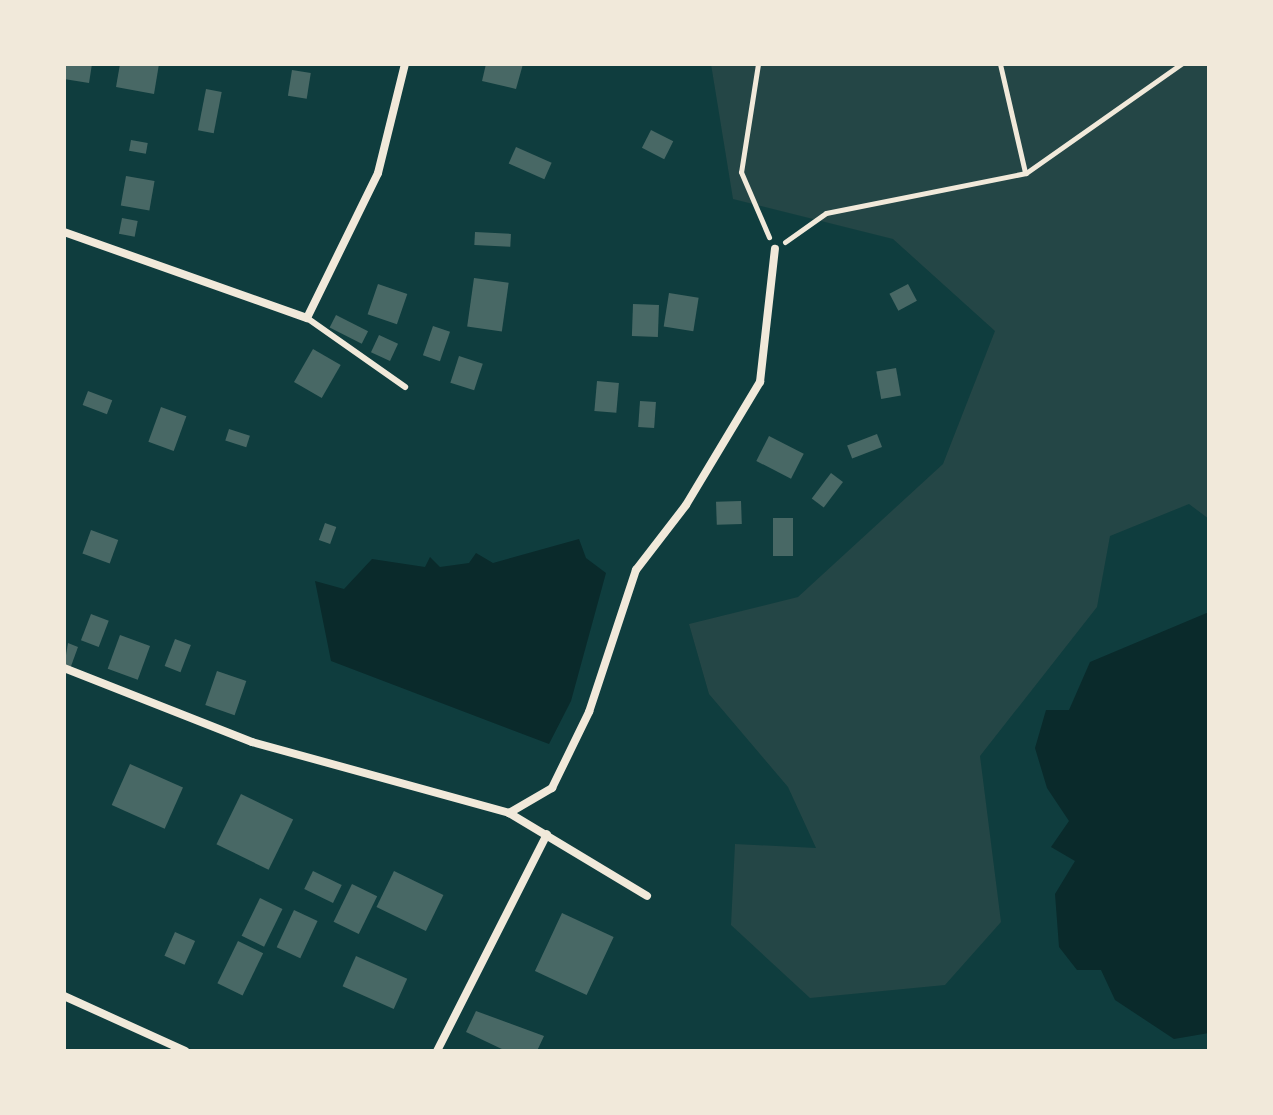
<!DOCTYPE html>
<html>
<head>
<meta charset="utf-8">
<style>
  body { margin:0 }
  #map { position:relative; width:1273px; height:1115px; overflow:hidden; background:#0f3d3e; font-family:"Alegreya Sans",sans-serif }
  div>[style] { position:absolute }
  .green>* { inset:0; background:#244646 }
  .water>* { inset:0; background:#0a2a2b }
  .building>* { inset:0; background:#486865; transform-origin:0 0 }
  .path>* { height:5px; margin:-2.5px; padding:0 2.5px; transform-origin:2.5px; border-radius:2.5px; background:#f1e9da }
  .service>* { height:6px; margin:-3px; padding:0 3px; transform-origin:3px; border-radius:3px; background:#f1e9da }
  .minor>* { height:8px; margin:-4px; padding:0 4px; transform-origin:4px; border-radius:4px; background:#f1e9da }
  span { translate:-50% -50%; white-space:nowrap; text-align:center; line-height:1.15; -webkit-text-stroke:6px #f1e9da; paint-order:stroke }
  .frame { position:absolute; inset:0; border:66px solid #f1e9da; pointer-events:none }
</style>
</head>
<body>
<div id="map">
  <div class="green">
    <div style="clip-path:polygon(711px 64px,1209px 64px,1209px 519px,1189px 504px,1110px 536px,1097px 607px,980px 756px,1001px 922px,945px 985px,810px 998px,731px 925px,735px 844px,816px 848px,788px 787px,709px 694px,689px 624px,798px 597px,943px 464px,995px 331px,893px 239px,733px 199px)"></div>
  </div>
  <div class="water">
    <div style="clip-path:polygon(579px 539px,586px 558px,606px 573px,571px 701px,549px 744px,331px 661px,315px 581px,344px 589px,372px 559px,425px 567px,430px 557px,440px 567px,469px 563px,476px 553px,493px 563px)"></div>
    <div style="clip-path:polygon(1209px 612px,1209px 1033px,1174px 1039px,1115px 1000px,1101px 970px,1077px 970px,1059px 947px,1055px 894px,1075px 861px,1051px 847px,1069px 821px,1047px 788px,1035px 748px,1046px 710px,1069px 710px,1090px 662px)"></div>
  </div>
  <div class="building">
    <div style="clip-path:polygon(64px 64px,92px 64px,89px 83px,64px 79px)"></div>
    <div style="clip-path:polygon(120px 64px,159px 64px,154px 94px,116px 87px)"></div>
    <div style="clip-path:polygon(486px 64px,523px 64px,516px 89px,482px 81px)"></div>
    <div style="left:292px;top:70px;width:19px;height:26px;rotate:9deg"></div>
    <div style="left:206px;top:89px;width:16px;height:42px;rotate:11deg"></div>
    <div style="left:651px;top:130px;width:25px;height:20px;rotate:27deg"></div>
    <div style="left:131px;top:140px;width:17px;height:11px;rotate:10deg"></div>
    <div style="left:516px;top:147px;width:39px;height:18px;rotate:24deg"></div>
    <div style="left:126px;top:176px;width:29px;height:30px;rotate:10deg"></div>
    <div style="left:122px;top:218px;width:16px;height:16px;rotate:11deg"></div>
    <div style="left:475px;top:232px;width:36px;height:13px;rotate:3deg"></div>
    <div style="left:474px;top:278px;width:35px;height:49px;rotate:8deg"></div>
    <div style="left:378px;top:284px;width:31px;height:32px;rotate:19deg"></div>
    <div style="left:908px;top:284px;width:19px;height:21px;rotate:62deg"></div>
    <div style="left:669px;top:293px;width:30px;height:34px;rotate:9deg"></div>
    <div style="left:633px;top:304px;width:26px;height:32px;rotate:2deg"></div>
    <div style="left:336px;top:315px;width:36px;height:14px;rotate:27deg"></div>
    <div style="left:433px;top:326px;width:18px;height:31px;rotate:19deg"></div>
    <div style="left:379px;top:335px;width:21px;height:19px;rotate:25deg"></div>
    <div style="left:313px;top:349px;width:32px;height:38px;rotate:30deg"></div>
    <div style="left:459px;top:356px;width:25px;height:28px;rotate:18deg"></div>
    <div style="left:896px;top:368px;width:28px;height:20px;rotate:80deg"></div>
    <div style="left:597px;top:381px;width:22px;height:30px;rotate:5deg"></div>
    <div style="left:88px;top:391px;width:26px;height:15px;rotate:21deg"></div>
    <div style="left:640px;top:401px;width:16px;height:26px;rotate:4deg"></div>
    <div style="left:161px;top:407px;width:27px;height:37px;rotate:20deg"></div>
    <div style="left:229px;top:429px;width:22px;height:12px;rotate:18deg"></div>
    <div style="left:877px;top:434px;width:14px;height:32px;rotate:69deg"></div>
    <div style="left:769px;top:436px;width:39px;height:28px;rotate:27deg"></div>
    <div style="left:831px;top:473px;width:15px;height:32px;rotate:37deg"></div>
    <div style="left:741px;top:501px;width:23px;height:25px;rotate:88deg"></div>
    <div style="left:773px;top:518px;width:20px;height:38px"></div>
    <div style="left:325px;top:523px;width:12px;height:18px;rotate:20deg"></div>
    <div style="left:91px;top:530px;width:29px;height:25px;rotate:20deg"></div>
    <div style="left:91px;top:614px;width:19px;height:28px;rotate:21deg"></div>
    <div style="left:120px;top:635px;width:32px;height:36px;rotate:20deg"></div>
    <div style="left:175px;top:639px;width:17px;height:29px;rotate:21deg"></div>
    <div style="clip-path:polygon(68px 643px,78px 647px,70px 669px,64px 667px)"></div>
    <div style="left:217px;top:671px;width:31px;height:36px;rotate:19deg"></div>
    <div style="left:130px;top:764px;width:58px;height:45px;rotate:24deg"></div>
    <div style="left:241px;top:794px;width:58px;height:56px;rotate:26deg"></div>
    <div style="left:313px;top:871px;width:32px;height:20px;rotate:26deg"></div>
    <div style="left:394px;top:871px;width:55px;height:40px;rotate:26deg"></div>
    <div style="left:352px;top:884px;width:28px;height:42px;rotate:26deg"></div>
    <div style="left:260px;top:898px;width:25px;height:42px;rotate:26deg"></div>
    <div style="left:294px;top:910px;width:26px;height:41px;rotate:25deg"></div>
    <div style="left:562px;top:913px;width:57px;height:64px;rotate:25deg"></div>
    <div style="left:175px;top:932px;width:22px;height:26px;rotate:24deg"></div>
    <div style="left:238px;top:941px;width:28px;height:47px;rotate:26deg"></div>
    <div style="left:356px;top:956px;width:56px;height:33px;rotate:24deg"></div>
    <div style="clip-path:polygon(476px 1011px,544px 1036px,537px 1051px,506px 1051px,466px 1032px)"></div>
  </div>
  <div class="path">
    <div style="left:758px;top:64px;width:109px;rotate:98.9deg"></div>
    <div style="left:741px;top:172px;width:71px;rotate:66.7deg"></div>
    <div style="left:1000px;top:64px;width:111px;rotate:77deg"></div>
    <div style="left:785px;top:242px;width:50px;rotate:-35.3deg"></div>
    <div style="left:826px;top:213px;width:204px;rotate:-11.3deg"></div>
    <div style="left:1026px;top:173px;width:189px;rotate:-35.1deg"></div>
  </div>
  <div class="service">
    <div style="left:307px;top:318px;width:120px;rotate:35.1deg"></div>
  </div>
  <div class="minor">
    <div style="left:64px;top:232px;width:258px;rotate:19.5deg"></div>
    <div style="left:307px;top:318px;width:161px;rotate:-63.9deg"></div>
    <div style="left:378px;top:173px;width:112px;rotate:-76.1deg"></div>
    <div style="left:64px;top:668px;width:202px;rotate:21.5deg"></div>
    <div style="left:252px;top:742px;width:267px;rotate:15.4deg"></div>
    <div style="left:509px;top:813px;width:161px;rotate:31deg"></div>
    <div style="left:509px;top:813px;width:50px;rotate:-30.2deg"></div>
    <div style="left:552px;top:788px;width:85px;rotate:-64deg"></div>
    <div style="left:589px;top:712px;width:150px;rotate:-71.7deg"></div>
    <div style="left:636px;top:570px;width:82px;rotate:-52.4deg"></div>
    <div style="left:686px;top:505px;width:144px;rotate:-59deg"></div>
    <div style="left:760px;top:382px;width:134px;rotate:-83.6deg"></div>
    <div style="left:64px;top:996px;width:133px;rotate:24.4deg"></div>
    <div style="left:437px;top:1051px;width:243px;rotate:-63.1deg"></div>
  </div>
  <div class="frame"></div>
</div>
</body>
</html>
